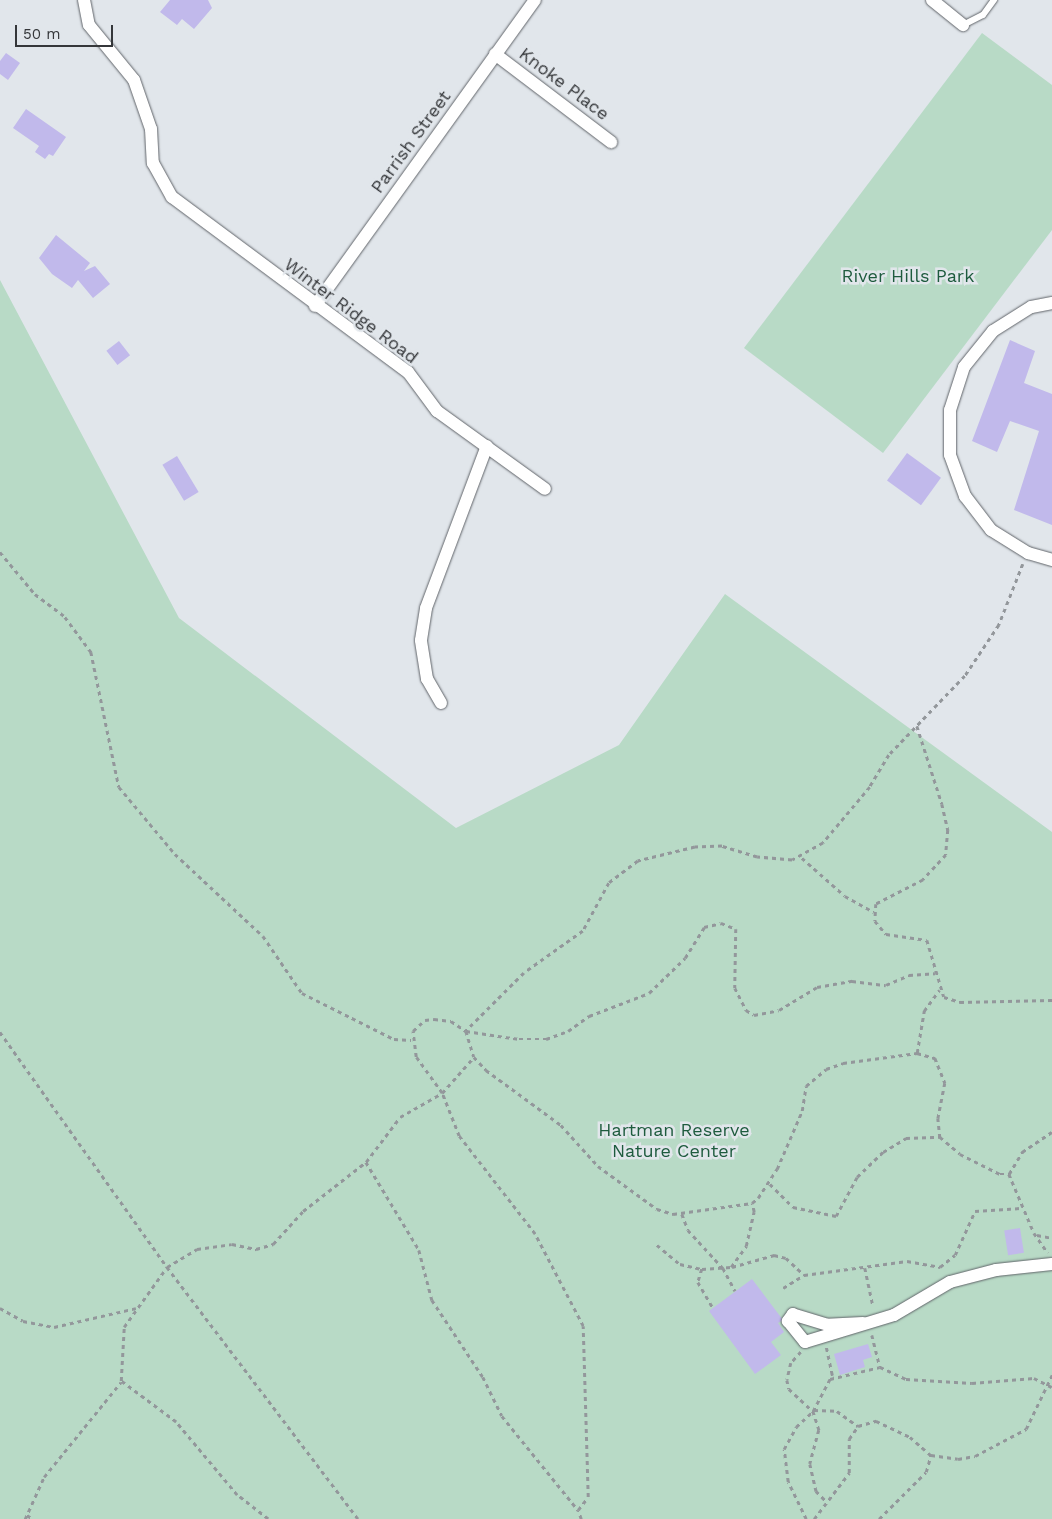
<!DOCTYPE html>
<html>
<head>
<meta charset="utf-8">
<style>
  body { margin:0 }
  #map { position:relative; width:1052px; height:1519px; overflow:hidden; background:#e1e6eb; font-family:"Work Sans",sans-serif }
  div>[style] { position:absolute }
  .green>* { inset:0; background:#b8dac6 }
  .building>* { inset:0; background:#c1b9eb; transform-origin:0 0 }
  .path>* { height:2.5px; margin-top:-1.25px; transform-origin:0; background:repeating-linear-gradient(90deg,#93979b 0 4px,transparent 0 8px) }
  .roads { filter:drop-shadow(0 0 1px #606469) drop-shadow(0 0 1px #606469) }
  .service>* { height:6px; margin:-3px; padding:0 3px; transform-origin:3px; border-radius:3px; background:#fff }
  .minor>* { height:12px; margin:-6px; padding:0 6px; transform-origin:6px; border-radius:6px; background:#fff }
  span { translate:-50% -50%; white-space:nowrap; text-align:center; line-height:1.15; -webkit-text-stroke:5px #e1e6eb; paint-order:stroke }
  .street-label { font-size:18px; color:#35373a }
  .park-label { font-size:18px; color:#1e5b3e }
  .scale { position:absolute; left:15px; top:25px; width:98px; height:22px; box-sizing:border-box; border:2px solid #35373a; border-top:0; padding-left:6px; font-size:15px; line-height:18px; white-space:nowrap; color:#35373a; -webkit-text-stroke:4px #e1e6eb; paint-order:stroke }
</style>
</head>
<body>
<div id="map">
  <div class="green">
    <div style="clip-path:polygon(982px 33px,1052px 85px,1052px 230px,883px 453px,744px 348px)"></div>
    <div style="clip-path:polygon(0 280px,179px 618px,456px 828px,619px 745px,725px 594px,1052px 832px,1052px 1519px,0 1519px)"></div>
  </div>
  <div class="building">
    <div style="clip-path:polygon(170px 0,208px 0,212px 8px,194px 29px,182px 19px,177px 25px,160px 12px)"></div>
    <div style="clip-path:polygon(6px 53px,20px 63px,8px 80px,0 74px,0 61px)"></div>
    <div style="clip-path:polygon(26px 109px,66px 137px,53px 156px,49px 154px,45px 159px,35px 152px,39px 146px,13px 128px)"></div>
    <div style="clip-path:polygon(56px 235px,90px 263px,84px 271px,95px 266px,110px 284px,93px 298px,78px 280px,72px 288px,52px 274px,39px 258px)"></div>
    <div style="clip-path:polygon(1010px 340px,1035px 351px,1024px 383px,1052px 394px,1052px 525px,1014px 510px,1039px 431px,1010px 421px,997px 452px,972px 441px)"></div>
    <div style="left:119px;top:341px;width:18px;height:16px;rotate:52deg"></div>
    <div style="left:907px;top:453px;width:42px;height:34px;rotate:36deg"></div>
    <div style="left:177px;top:456px;width:42px;height:17px;rotate:59deg"></div>
    <div style="left:1020px;top:1228px;width:25px;height:16px;rotate:81deg"></div>
    <div style="clip-path:polygon(752px 1279px,783px 1320px,778px 1323px,784px 1332px,771px 1342px,781px 1355px,755px 1374px,709px 1311px)"></div>
    <div style="clip-path:polygon(868px 1344px,872px 1357px,863px 1360px,865px 1367px,840px 1375px,834px 1354px)"></div>
  </div>
  <div class="path">
    <div style="left:0;top:552px;width:55px;rotate:50.2deg"></div>
    <div style="left:35px;top:594px;width:38px;rotate:37deg"></div>
    <div style="left:65px;top:617px;width:44px;rotate:53.4deg"></div>
    <div style="left:91px;top:652px;width:138px;rotate:78.3deg"></div>
    <div style="left:119px;top:787px;width:87px;rotate:50.1deg"></div>
    <div style="left:175px;top:854px;width:120px;rotate:43deg"></div>
    <div style="left:263px;top:936px;width:69px;rotate:55.6deg"></div>
    <div style="left:302px;top:993px;width:103px;rotate:26.6deg"></div>
    <div style="left:394px;top:1039px;width:17px;rotate:3deg"></div>
    <div style="left:1023px;top:564px;width:66px;rotate:111.5deg"></div>
    <div style="left:999px;top:625px;width:61px;rotate:123.7deg"></div>
    <div style="left:965px;top:676px;width:110px;rotate:133.9deg"></div>
    <div style="left:889px;top:755px;width:37px;rotate:121deg"></div>
    <div style="left:870px;top:787px;width:73px;rotate:130deg"></div>
    <div style="left:823px;top:843px;width:35px;rotate:151deg"></div>
    <div style="left:792px;top:860px;width:35px;rotate:-175deg"></div>
    <div style="left:757px;top:857px;width:37px;rotate:-163deg"></div>
    <div style="left:722px;top:846px;width:27px;rotate:178deg"></div>
    <div style="left:695px;top:847px;width:59px;rotate:166.2deg"></div>
    <div style="left:638px;top:861px;width:36px;rotate:143deg"></div>
    <div style="left:609px;top:883px;width:55px;rotate:118.4deg"></div>
    <div style="left:583px;top:931px;width:72px;rotate:144.6deg"></div>
    <div style="left:524px;top:973px;width:82px;rotate:135deg"></div>
    <div style="left:466px;top:1031px;width:27px;rotate:73deg"></div>
    <div style="left:474px;top:1057px;width:18px;rotate:47deg"></div>
    <div style="left:486px;top:1070px;width:93px;rotate:36.3deg"></div>
    <div style="left:561px;top:1125px;width:55px;rotate:47.9deg"></div>
    <div style="left:598px;top:1166px;width:73px;rotate:36.1deg"></div>
    <div style="left:657px;top:1209px;width:17px;rotate:17deg"></div>
    <div style="left:673px;top:1214px;width:80px;rotate:-7.9deg"></div>
    <div style="left:752px;top:1203px;width:8px;rotate:-40deg"></div>
    <div style="left:758px;top:1198px;width:35px;rotate:-57deg"></div>
    <div style="left:777px;top:1169px;width:63px;rotate:-66.7deg"></div>
    <div style="left:802px;top:1111px;width:25px;rotate:-81deg"></div>
    <div style="left:806px;top:1086px;width:26px;rotate:-40deg"></div>
    <div style="left:826px;top:1069px;width:18px;rotate:-19deg"></div>
    <div style="left:843px;top:1063px;width:75px;rotate:-7.7deg"></div>
    <div style="left:917px;top:1053px;width:19px;rotate:16deg"></div>
    <div style="left:935px;top:1058px;width:27px;rotate:68deg"></div>
    <div style="left:945px;top:1083px;width:36px;rotate:101deg"></div>
    <div style="left:938px;top:1118px;width:19px;rotate:84deg"></div>
    <div style="left:940px;top:1137px;width:26px;rotate:40deg"></div>
    <div style="left:960px;top:1154px;width:45px;rotate:26.6deg"></div>
    <div style="left:1000px;top:1174px;width:9px"></div>
    <div style="left:1009px;top:1174px;width:26px;rotate:-59deg"></div>
    <div style="left:1022px;top:1152px;width:36px;rotate:-34deg"></div>
    <div style="left:917px;top:726px;width:82px;rotate:72.2deg"></div>
    <div style="left:942px;top:804px;width:27px;rotate:77deg"></div>
    <div style="left:948px;top:830px;width:25px;rotate:95deg"></div>
    <div style="left:946px;top:855px;width:34px;rotate:133deg"></div>
    <div style="left:923px;top:880px;width:53px;rotate:152.9deg"></div>
    <div style="left:876px;top:904px;width:17px;rotate:93deg"></div>
    <div style="left:875px;top:921px;width:17px;rotate:50deg"></div>
    <div style="left:886px;top:934px;width:41px;rotate:8.3deg"></div>
    <div style="left:927px;top:940px;width:59px;rotate:73.4deg"></div>
    <div style="left:944px;top:997px;width:17px;rotate:17deg"></div>
    <div style="left:960px;top:1002px;width:92px;rotate:-1.2deg"></div>
    <div style="left:802px;top:858px;width:57px;rotate:41.5deg"></div>
    <div style="left:845px;top:896px;width:33px;rotate:29deg"></div>
    <div style="left:0;top:1032px;width:288px;rotate:54.6deg"></div>
    <div style="left:167px;top:1267px;width:316px;rotate:52.8deg"></div>
    <div style="left:917px;top:1053px;width:43px;rotate:-80.5deg"></div>
    <div style="left:924px;top:1011px;width:26px;rotate:-54deg"></div>
    <div style="left:366px;top:1162px;width:103px;rotate:58.9deg"></div>
    <div style="left:419px;top:1250px;width:52px;rotate:75.4deg"></div>
    <div style="left:432px;top:1300px;width:92px;rotate:56.5deg"></div>
    <div style="left:483px;top:1377px;width:43px;rotate:64deg"></div>
    <div style="left:502px;top:1416px;width:121px;rotate:51deg"></div>
    <div style="left:1009px;top:1174px;width:64px;rotate:67deg"></div>
    <div style="left:1034px;top:1233px;width:24px;rotate:55deg"></div>
    <div style="left:770px;top:1184px;width:33px;rotate:45deg"></div>
    <div style="left:793px;top:1207px;width:44px;rotate:11.8deg"></div>
    <div style="left:836px;top:1216px;width:44px;rotate:-61.7deg"></div>
    <div style="left:857px;top:1177px;width:36px;rotate:-44deg"></div>
    <div style="left:883px;top:1152px;width:27px;rotate:-31deg"></div>
    <div style="left:906px;top:1138px;width:34px;rotate:-2deg"></div>
    <div style="left:682px;top:1214px;width:17px;rotate:69deg"></div>
    <div style="left:688px;top:1230px;width:52px;rotate:47.4deg"></div>
    <div style="left:723px;top:1268px;width:26px;rotate:62deg"></div>
    <div style="left:1037px;top:1235px;width:15px;rotate:11deg"></div>
    <div style="left:657px;top:1245px;width:30px;rotate:40deg"></div>
    <div style="left:680px;top:1264px;width:23px;rotate:13deg"></div>
    <div style="left:702px;top:1269px;width:29px;rotate:-4deg"></div>
    <div style="left:731px;top:1267px;width:26px;rotate:-54deg"></div>
    <div style="left:746px;top:1246px;width:35px;rotate:-77deg"></div>
    <div style="left:754px;top:1212px;width:9px;rotate:-103deg"></div>
    <div style="left:732px;top:1267px;width:44px;rotate:-15.9deg"></div>
    <div style="left:774px;top:1255px;width:12px;rotate:14deg"></div>
    <div style="left:786px;top:1258px;width:25px;rotate:43deg"></div>
    <div style="left:865px;top:1268px;width:39px;rotate:78deg"></div>
    <div style="left:702px;top:1269px;width:14px;rotate:107deg"></div>
    <div style="left:698px;top:1282px;width:30px;rotate:60deg"></div>
    <div style="left:783px;top:1288px;width:25px;rotate:-32deg"></div>
    <div style="left:804px;top:1275px;width:104px;rotate:-7.7deg"></div>
    <div style="left:907px;top:1261px;width:34px;rotate:10deg"></div>
    <div style="left:940px;top:1267px;width:19px;rotate:-39deg"></div>
    <div style="left:955px;top:1255px;width:48px;rotate:-65.6deg"></div>
    <div style="left:975px;top:1211px;width:47px;rotate:-3.7deg"></div>
    <div style="left:0;top:1308px;width:26px;rotate:29deg"></div>
    <div style="left:23px;top:1321px;width:32px;rotate:11deg"></div>
    <div style="left:54px;top:1327px;width:84px;rotate:-13deg"></div>
    <div style="left:872px;top:1335px;width:33px;rotate:76deg"></div>
    <div style="left:801px;top:1352px;width:15px;rotate:132deg"></div>
    <div style="left:791px;top:1363px;width:17px;rotate:103deg"></div>
    <div style="left:787px;top:1380px;width:9px;rotate:77deg"></div>
    <div style="left:789px;top:1389px;width:33px;rotate:43deg"></div>
    <div style="left:813px;top:1411px;width:20px;rotate:72deg"></div>
    <div style="left:819px;top:1430px;width:35px;rotate:105deg"></div>
    <div style="left:810px;top:1464px;width:28px;rotate:77deg"></div>
    <div style="left:816px;top:1491px;width:13px;rotate:45deg"></div>
    <div style="left:830px;top:1379px;width:51px;rotate:-13.5deg"></div>
    <div style="left:880px;top:1367px;width:29px;rotate:25deg"></div>
    <div style="left:906px;top:1379px;width:66px;rotate:3.5deg"></div>
    <div style="left:972px;top:1383px;width:62px;rotate:-4.6deg"></div>
    <div style="left:1034px;top:1378px;width:20px;rotate:27deg"></div>
    <div style="left:814px;top:1410px;width:23px;rotate:2deg"></div>
    <div style="left:837px;top:1411px;width:26px;rotate:36deg"></div>
    <div style="left:27px;top:1515px;width:7px;rotate:34deg"></div>
    <div style="left:25px;top:1519px;width:46px;rotate:-65.7deg"></div>
    <div style="left:44px;top:1477px;width:122px;rotate:-51deg"></div>
    <div style="left:268px;top:1519px;width:39px;rotate:-142deg"></div>
    <div style="left:237px;top:1495px;width:95px;rotate:-129.9deg"></div>
    <div style="left:176px;top:1422px;width:69px;rotate:-143.3deg"></div>
    <div style="left:121px;top:1381px;width:54px;rotate:-86.8deg"></div>
    <div style="left:124px;top:1327px;width:74px;rotate:-54.4deg"></div>
    <div style="left:167px;top:1267px;width:35px;rotate:-31deg"></div>
    <div style="left:197px;top:1249px;width:35px;rotate:-8deg"></div>
    <div style="left:232px;top:1244px;width:25px;rotate:12deg"></div>
    <div style="left:256px;top:1249px;width:18px;rotate:-16deg"></div>
    <div style="left:273px;top:1244px;width:45px;rotate:-47.7deg"></div>
    <div style="left:303px;top:1211px;width:80px;rotate:-37.9deg"></div>
    <div style="left:366px;top:1162px;width:56px;rotate:-52.9deg"></div>
    <div style="left:400px;top:1117px;width:48px;rotate:-29.7deg"></div>
    <div style="left:442px;top:1093px;width:48px;rotate:-48.4deg"></div>
    <div style="left:581px;top:1519px;width:9px;rotate:-108deg"></div>
    <div style="left:578px;top:1510px;width:16px;rotate:-52deg"></div>
    <div style="left:588px;top:1497px;width:171px;rotate:-91.7deg"></div>
    <div style="left:583px;top:1326px;width:104px;rotate:-117.6deg"></div>
    <div style="left:535px;top:1234px;width:124px;rotate:-127.8deg"></div>
    <div style="left:459px;top:1136px;width:46px;rotate:-111.6deg"></div>
    <div style="left:442px;top:1093px;width:44px;rotate:-125.8deg"></div>
    <div style="left:416px;top:1057px;width:26px;rotate:-97deg"></div>
    <div style="left:413px;top:1031px;width:16px;rotate:-43deg"></div>
    <div style="left:425px;top:1020px;width:9px;rotate:-6deg"></div>
    <div style="left:434px;top:1019px;width:17px;rotate:7deg"></div>
    <div style="left:451px;top:1021px;width:18px;rotate:34deg"></div>
    <div style="left:466px;top:1031px;width:54px;rotate:8.6deg"></div>
    <div style="left:519px;top:1039px;width:27px"></div>
    <div style="left:546px;top:1039px;width:23px;rotate:-20deg"></div>
    <div style="left:568px;top:1031px;width:26px;rotate:-36deg"></div>
    <div style="left:589px;top:1016px;width:64px;rotate:-21deg"></div>
    <div style="left:649px;top:993px;width:50px;rotate:-44.2deg"></div>
    <div style="left:685px;top:958px;width:36px;rotate:-58deg"></div>
    <div style="left:704px;top:927px;width:17px;rotate:-13deg"></div>
    <div style="left:721px;top:923px;width:16px;rotate:22deg"></div>
    <div style="left:736px;top:929px;width:59px;rotate:91deg"></div>
    <div style="left:735px;top:988px;width:25px;rotate:63deg"></div>
    <div style="left:746px;top:1010px;width:9px;rotate:32deg"></div>
    <div style="left:754px;top:1015px;width:25px;rotate:-11deg"></div>
    <div style="left:779px;top:1010px;width:44px;rotate:-31.2deg"></div>
    <div style="left:817px;top:987px;width:36px;rotate:-10deg"></div>
    <div style="left:852px;top:981px;width:34px;rotate:7deg"></div>
    <div style="left:886px;top:985px;width:25px;rotate:-23deg"></div>
    <div style="left:909px;top:975px;width:26px;rotate:-4deg"></div>
    <div style="left:806px;top:1519px;width:41px;rotate:-115.9deg"></div>
    <div style="left:788px;top:1482px;width:33px;rotate:-97deg"></div>
    <div style="left:784px;top:1449px;width:25px;rotate:-61deg"></div>
    <div style="left:796px;top:1427px;width:23px;rotate:-43deg"></div>
    <div style="left:813px;top:1411px;width:41px;rotate:-62.2deg"></div>
    <div style="left:832px;top:1375px;width:29px;rotate:-102deg"></div>
    <div style="left:814px;top:1519px;width:58px;rotate:-52.7deg"></div>
    <div style="left:849px;top:1473px;width:34px;rotate:-90deg"></div>
    <div style="left:849px;top:1439px;width:16px;rotate:-55deg"></div>
    <div style="left:858px;top:1426px;width:19px;rotate:-16deg"></div>
    <div style="left:876px;top:1421px;width:38px;rotate:25deg"></div>
    <div style="left:910px;top:1437px;width:28px;rotate:41deg"></div>
    <div style="left:931px;top:1455px;width:27px;rotate:8deg"></div>
    <div style="left:958px;top:1459px;width:17px;rotate:-10deg"></div>
    <div style="left:975px;top:1456px;width:58px;rotate:-27.9deg"></div>
    <div style="left:1026px;top:1429px;width:60px;rotate:-64.3deg"></div>
    <div style="left:879px;top:1519px;width:66px;rotate:-45deg"></div>
    <div style="left:926px;top:1472px;width:18px;rotate:-74deg"></div>
  </div>
  <div class="roads">
    <div class="service">
      <div style="left:963px;top:25px;width:22px;rotate:-27deg"></div>
      <div style="left:983px;top:15px;width:19px;rotate:-54deg"></div>
    </div>
    <div class="minor">
      <div style="left:84px;top:0;width:25px;rotate:79deg"></div>
      <div style="left:89px;top:25px;width:71px;rotate:50.7deg"></div>
      <div style="left:134px;top:80px;width:52px;rotate:70.9deg"></div>
      <div style="left:151px;top:129px;width:34px;rotate:87deg"></div>
      <div style="left:153px;top:163px;width:39px;rotate:61deg"></div>
      <div style="left:172px;top:197px;width:294px;rotate:36.6deg"></div>
      <div style="left:408px;top:372px;width:49px;rotate:53.4deg"></div>
      <div style="left:437px;top:411px;width:133px;rotate:35.8deg"></div>
      <div style="left:932px;top:0;width:40px;rotate:39deg"></div>
      <div style="left:495px;top:54px;width:146px;rotate:37.2deg"></div>
      <div style="left:1052px;top:303px;width:21px;rotate:169deg"></div>
      <div style="left:1031px;top:307px;width:45px;rotate:147.7deg"></div>
      <div style="left:993px;top:331px;width:46px;rotate:128.9deg"></div>
      <div style="left:964px;top:367px;width:45px;rotate:108deg"></div>
      <div style="left:950px;top:410px;width:45px;rotate:90deg"></div>
      <div style="left:950px;top:455px;width:44px;rotate:69.9deg"></div>
      <div style="left:965px;top:496px;width:43px;rotate:52.6deg"></div>
      <div style="left:991px;top:530px;width:44px;rotate:31.9deg"></div>
      <div style="left:1028px;top:553px;width:25px;rotate:16deg"></div>
      <div style="left:315px;top:306px;width:377px;rotate:-54.3deg"></div>
      <div style="left:441px;top:703px;width:28px;rotate:-120deg"></div>
      <div style="left:427px;top:679px;width:39px;rotate:-99deg"></div>
      <div style="left:421px;top:640px;width:32px;rotate:-81deg"></div>
      <div style="left:426px;top:608px;width:173px;rotate:-69.4deg"></div>
      <div style="left:863px;top:1323px;width:35px;rotate:177deg"></div>
      <div style="left:828px;top:1325px;width:37px;rotate:-163deg"></div>
      <div style="left:793px;top:1314px;width:9px;rotate:126deg"></div>
      <div style="left:788px;top:1321px;width:27px;rotate:51deg"></div>
      <div style="left:805px;top:1342px;width:93px;rotate:-16.9deg"></div>
      <div style="left:894px;top:1315px;width:65px;rotate:-30.5deg"></div>
      <div style="left:950px;top:1282px;width:48px;rotate:-14.6deg"></div>
      <div style="left:996px;top:1270px;width:56px;rotate:-6.1deg"></div>
    </div>
  </div>
  <div class="street-label">
    <span style="left:564px;top:84px;rotate:37deg">Knoke Place</span>
    <span style="left:411px;top:142px;rotate:-54deg">Parrish Street</span>
    <span style="left:351px;top:311px;rotate:37deg">Winter Ridge Road</span>
  </div>
  <div class="park-label">
    <span style="left:908px;top:276px">River Hills Park</span>
    <span style="left:674px;top:1141px">Hartman Reserve<br>Nature Center</span>
  </div>
  <div class="scale">50 m</div>
</div>
</body>
</html>
